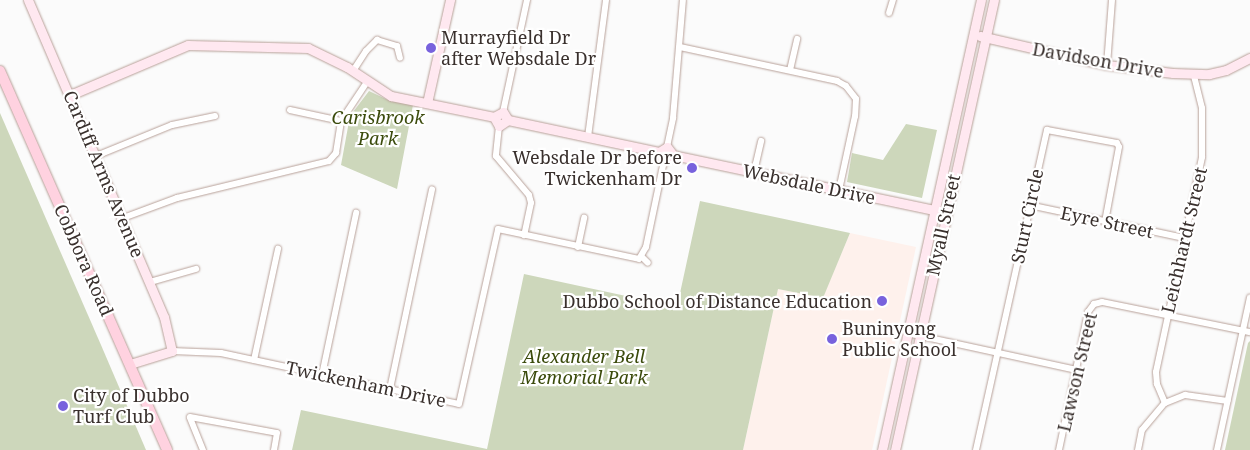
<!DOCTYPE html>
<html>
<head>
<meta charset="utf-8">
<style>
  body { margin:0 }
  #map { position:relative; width:1250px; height:450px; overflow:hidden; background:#fbfbfb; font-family:"Noto Serif",serif }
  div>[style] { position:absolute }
  .built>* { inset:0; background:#fef1ec }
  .green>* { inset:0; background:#cdd7bb }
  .roads { filter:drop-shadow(0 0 1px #b8a199) drop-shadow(0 0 1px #b8a199) }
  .street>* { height:6px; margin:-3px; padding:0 3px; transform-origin:3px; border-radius:3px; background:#fff }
  .secondary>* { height:9px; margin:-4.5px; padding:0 4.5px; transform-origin:4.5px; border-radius:4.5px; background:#ffe8f0 }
  .primary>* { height:10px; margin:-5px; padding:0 5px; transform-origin:5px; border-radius:5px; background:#ffd2e0 }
  .dots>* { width:14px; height:14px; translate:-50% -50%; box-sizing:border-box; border:2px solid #fff; border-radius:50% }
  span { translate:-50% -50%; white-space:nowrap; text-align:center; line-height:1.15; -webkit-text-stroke:4.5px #fff; paint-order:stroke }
  .poi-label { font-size:18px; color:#39302d }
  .left { translate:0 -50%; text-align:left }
  .right { translate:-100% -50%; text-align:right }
  .street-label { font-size:18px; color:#39302d }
  .park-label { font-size:18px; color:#3b4b0c; font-style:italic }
</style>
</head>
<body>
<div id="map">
  <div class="built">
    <div style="clip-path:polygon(850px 233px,916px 247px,872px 450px,743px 450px,778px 289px,823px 297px)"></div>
  </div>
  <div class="green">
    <div style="clip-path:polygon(369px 91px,388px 100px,413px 105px,397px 189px,341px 165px,350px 116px)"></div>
    <div style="clip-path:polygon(0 113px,101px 345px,146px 450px,0 450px)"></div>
    <div style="clip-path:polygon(906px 124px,937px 130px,922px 198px,847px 182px,852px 153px,883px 160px)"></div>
    <div style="clip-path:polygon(700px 201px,850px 233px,823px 298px,778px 289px,743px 450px,292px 450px,301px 410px,487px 449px,524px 274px,677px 307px)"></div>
    <div style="clip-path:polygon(1250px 341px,1250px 450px,1225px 450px,1248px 343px)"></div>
  </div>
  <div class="roads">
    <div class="street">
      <div style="left:889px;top:13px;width:14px;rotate:-73deg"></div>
      <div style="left:680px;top:47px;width:161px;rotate:12.2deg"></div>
      <div style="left:837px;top:81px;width:10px;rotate:29deg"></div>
      <div style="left:846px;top:86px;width:16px;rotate:52deg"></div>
      <div style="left:856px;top:99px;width:17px;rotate:93deg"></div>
      <div style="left:855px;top:116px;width:76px;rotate:102.2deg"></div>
      <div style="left:1107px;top:65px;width:65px;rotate:-85.6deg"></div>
      <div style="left:790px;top:70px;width:32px;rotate:-77deg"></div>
      <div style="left:353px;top:71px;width:24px;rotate:-57deg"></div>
      <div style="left:366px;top:51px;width:16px;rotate:-45deg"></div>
      <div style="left:377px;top:40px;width:21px;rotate:17deg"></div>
      <div style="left:397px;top:46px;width:12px;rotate:76deg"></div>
      <div style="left:290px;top:110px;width:52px;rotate:12.2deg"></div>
      <div style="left:503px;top:112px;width:115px;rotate:-77.9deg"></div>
      <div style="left:499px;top:126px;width:30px;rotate:96deg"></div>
      <div style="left:496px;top:156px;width:51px;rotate:49.8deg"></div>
      <div style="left:529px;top:195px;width:8px;rotate:76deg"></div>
      <div style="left:531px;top:203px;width:33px;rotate:102deg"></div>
      <div style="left:588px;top:137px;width:138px;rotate:-82.5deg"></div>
      <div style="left:667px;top:147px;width:30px;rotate:-78deg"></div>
      <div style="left:673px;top:118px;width:118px;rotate:-85.2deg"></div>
      <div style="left:96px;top:156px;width:82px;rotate:-22.2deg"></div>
      <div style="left:172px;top:125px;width:44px;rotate:-11.8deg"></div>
      <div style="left:754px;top:172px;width:32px;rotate:-77deg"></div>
      <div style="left:1029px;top:205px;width:158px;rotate:12deg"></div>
      <div style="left:123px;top:218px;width:58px;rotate:-20.3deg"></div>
      <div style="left:177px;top:198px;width:156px;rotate:-13.7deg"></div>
      <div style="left:329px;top:161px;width:11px;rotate:-49deg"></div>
      <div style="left:336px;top:153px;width:32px;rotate:-81deg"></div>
      <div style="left:341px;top:121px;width:47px;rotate:-56.3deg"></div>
      <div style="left:578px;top:247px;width:30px;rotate:-78deg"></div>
      <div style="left:642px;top:257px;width:8px;rotate:45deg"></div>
      <div style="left:150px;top:282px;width:48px;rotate:-15.8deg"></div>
      <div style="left:907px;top:333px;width:173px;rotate:12.3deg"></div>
      <div style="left:172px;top:351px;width:49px;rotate:2.3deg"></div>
      <div style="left:221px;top:353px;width:243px;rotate:12.1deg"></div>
      <div style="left:459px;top:404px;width:179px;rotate:-77.4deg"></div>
      <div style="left:498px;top:229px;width:144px;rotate:12deg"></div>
      <div style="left:639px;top:259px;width:14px;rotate:-60deg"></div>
      <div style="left:646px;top:247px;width:88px;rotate:-78.2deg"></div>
      <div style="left:254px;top:360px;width:114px;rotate:-77.8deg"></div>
      <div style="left:322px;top:375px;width:166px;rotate:-78.1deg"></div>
      <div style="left:390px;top:389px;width:204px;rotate:-78.1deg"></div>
      <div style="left:1165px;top:403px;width:21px;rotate:-113deg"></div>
      <div style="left:1157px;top:384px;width:12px;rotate:-95deg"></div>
      <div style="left:1156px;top:372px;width:220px;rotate:-77.9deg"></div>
      <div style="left:1202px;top:157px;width:49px;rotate:-90deg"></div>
      <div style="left:1202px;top:108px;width:34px;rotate:-104deg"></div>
      <div style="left:203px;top:450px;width:35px;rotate:-112deg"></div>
      <div style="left:190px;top:417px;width:88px;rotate:10.4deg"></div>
      <div style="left:277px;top:433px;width:17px;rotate:100deg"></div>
      <div style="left:976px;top:450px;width:328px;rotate:-77.5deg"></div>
      <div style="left:1047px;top:130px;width:71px;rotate:10.5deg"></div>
      <div style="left:1117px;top:143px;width:4px;rotate:63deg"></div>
      <div style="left:1119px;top:147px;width:76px;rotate:100.6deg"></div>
      <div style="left:1059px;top:450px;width:141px;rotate:-78.1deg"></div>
      <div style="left:1088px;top:312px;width:10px;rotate:-53deg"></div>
      <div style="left:1094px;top:304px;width:8px;rotate:-14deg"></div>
      <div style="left:1102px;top:302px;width:151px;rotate:11.5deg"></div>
      <div style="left:1138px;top:450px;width:20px;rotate:-79deg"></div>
      <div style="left:1142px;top:430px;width:35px;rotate:-50deg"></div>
      <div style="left:1165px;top:403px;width:22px;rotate:-22deg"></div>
      <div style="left:1185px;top:395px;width:43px;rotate:7.9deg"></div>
      <div style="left:1217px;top:450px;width:156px;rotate:-77.8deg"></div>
    </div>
    <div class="secondary">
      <div style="left:28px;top:0;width:345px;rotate:66.8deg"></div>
      <div style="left:164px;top:317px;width:35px;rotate:77deg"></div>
      <div style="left:172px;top:351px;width:44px;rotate:162.8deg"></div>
      <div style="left:980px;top:36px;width:130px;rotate:12.9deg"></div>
      <div style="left:1107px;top:65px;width:66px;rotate:6.9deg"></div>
      <div style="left:1173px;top:73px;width:36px;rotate:2deg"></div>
      <div style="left:1209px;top:74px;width:17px;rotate:-13deg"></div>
      <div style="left:1226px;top:70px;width:27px;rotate:-27deg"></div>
      <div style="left:70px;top:95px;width:128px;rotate:-23deg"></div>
      <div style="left:188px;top:45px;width:120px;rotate:1.4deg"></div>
      <div style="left:308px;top:48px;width:43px;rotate:26deg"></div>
      <div style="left:347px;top:67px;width:53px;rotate:33.4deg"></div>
      <div style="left:391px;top:96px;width:105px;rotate:11.5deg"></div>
      <div style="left:427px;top:103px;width:106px;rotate:-77.4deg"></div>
      <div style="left:494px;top:117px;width:10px;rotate:61deg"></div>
      <div style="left:499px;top:126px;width:11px;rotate:-34deg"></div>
      <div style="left:494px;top:117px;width:10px;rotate:-29deg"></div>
      <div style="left:503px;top:112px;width:9px;rotate:58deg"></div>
      <div style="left:508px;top:120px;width:154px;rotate:12deg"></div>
      <div style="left:659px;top:152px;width:10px;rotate:61deg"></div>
      <div style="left:664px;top:161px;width:11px;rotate:-34deg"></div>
      <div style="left:659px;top:152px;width:9px;rotate:-32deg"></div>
      <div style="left:667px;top:147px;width:10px;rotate:53deg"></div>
      <div style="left:673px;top:155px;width:272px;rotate:11.9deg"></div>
      <div style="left:882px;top:450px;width:461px;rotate:-77.6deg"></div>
      <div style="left:895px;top:450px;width:461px;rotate:-77.6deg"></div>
    </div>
    <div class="primary">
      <div style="left:0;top:71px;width:414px;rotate:66.2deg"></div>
    </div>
  </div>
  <div class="dots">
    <div style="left:431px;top:48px;background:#7862dd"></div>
    <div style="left:692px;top:168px;background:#7862dd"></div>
    <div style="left:882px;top:301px;background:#7862dd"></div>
    <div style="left:832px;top:339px;background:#7862dd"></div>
    <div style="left:63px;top:406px;background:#7862dd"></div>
  </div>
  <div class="poi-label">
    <span class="left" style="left:441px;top:48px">Murrayfield Dr<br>after Websdale Dr</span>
    <span class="right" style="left:682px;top:168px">Websdale Dr before<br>Twickenham Dr</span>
    <span class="right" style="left:872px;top:301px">Dubbo School of Distance Education</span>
    <span class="left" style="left:842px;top:339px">Buninyong<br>Public School</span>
    <span class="left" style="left:73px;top:406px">City of Dubbo<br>Turf Club</span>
  </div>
  <div class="street-label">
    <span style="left:1098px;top:60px;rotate:10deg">Davidson Drive</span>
    <span style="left:104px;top:174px;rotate:67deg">Cardiff Arms Avenue</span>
    <span style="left:809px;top:184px;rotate:12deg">Websdale Drive</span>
    <span style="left:1027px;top:216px;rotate:-78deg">Sturt Circle</span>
    <span style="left:1107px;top:222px;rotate:12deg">Eyre Street</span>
    <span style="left:943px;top:225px;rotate:-78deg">Myall Street</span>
    <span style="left:1184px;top:240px;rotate:-77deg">Leichhardt Street</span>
    <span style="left:84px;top:260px;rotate:66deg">Cobbora Road</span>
    <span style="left:1077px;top:372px;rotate:-77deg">Lawson Street</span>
    <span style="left:366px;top:384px;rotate:12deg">Twickenham Drive</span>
  </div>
  <div class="park-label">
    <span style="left:378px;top:128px">Carisbrook<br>Park</span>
    <span style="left:584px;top:367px">Alexander Bell<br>Memorial Park</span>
  </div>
</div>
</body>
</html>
